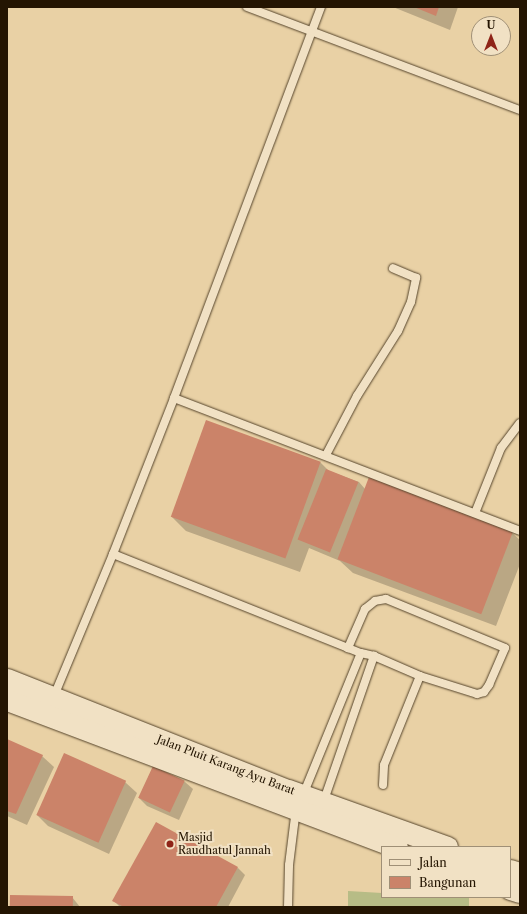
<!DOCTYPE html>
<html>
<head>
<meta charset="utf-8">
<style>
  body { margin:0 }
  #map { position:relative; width:527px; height:914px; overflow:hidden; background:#e9d1a5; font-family:"Libre Caslon Text",serif }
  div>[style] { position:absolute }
  .green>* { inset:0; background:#b7bc86 }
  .shadow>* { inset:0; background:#0003 }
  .building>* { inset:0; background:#cb8369; transform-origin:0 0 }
  .roads { filter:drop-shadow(0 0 1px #55442b) drop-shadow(0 0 1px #55442b) }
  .service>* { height:8px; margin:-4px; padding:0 4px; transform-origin:4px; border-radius:4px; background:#f1e1c4 }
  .tertiary>* { height:21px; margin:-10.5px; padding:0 10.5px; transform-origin:10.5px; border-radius:10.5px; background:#f1e1c4 }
  .dots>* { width:11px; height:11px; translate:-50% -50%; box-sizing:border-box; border:2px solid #f1e1c4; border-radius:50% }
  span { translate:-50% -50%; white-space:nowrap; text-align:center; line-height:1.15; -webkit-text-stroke:4px #f1e1c4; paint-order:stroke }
  .street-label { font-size:11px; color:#241502 }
  .poi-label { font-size:11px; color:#241502 }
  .left { translate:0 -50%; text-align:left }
  .frame { position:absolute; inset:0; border:8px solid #241502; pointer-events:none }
  .legend { position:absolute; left:381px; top:846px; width:130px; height:52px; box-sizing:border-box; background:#f1e1c4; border:1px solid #9f8f76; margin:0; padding:5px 7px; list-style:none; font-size:12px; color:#241502 }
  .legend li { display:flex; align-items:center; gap:8px; height:20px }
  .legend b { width:20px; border:1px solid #9f8f76 }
  .north { position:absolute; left:471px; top:16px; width:40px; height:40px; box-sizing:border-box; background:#f1e1c4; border:1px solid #9f8f76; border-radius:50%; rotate:0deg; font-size:11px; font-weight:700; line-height:16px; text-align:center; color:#241502 }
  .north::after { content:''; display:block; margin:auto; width:14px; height:18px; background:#8f2418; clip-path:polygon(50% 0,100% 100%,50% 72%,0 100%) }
</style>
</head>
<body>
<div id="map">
  <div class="green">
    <div style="clip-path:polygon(348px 891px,382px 893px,382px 897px,469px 897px,469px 907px,348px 907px)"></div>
  </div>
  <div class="shadow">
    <div style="clip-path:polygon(393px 7px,458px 7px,450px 30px)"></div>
    <div style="clip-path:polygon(320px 462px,329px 471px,359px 482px,365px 489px,512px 533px,520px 540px,520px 564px,496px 626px,353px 573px,340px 561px,309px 548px,300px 572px,186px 531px,172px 517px)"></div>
    <div style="clip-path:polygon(7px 740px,42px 756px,54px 767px,27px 825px,7px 816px)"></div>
    <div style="clip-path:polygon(153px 767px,185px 782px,193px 789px,179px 820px,147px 806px,139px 798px)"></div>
    <div style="clip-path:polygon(125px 782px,137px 793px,109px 854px,48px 826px,37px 815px)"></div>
    <div style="clip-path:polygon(238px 868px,245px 875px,228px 907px,120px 907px,114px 901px)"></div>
    <div style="clip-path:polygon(72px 897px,80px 907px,11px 907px)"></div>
  </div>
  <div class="building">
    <div style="clip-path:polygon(414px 7px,439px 7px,436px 16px)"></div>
    <div style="left:206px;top:420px;width:122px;height:103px;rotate:20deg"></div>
    <div style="left:326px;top:469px;width:35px;height:76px;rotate:22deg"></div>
    <div style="left:369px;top:477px;width:154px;height:88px;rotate:21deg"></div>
    <div style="clip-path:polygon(7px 739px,43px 755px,16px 814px,7px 811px)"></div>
    <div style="left:64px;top:753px;width:68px;height:68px;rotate:24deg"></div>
    <div style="left:153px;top:766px;width:35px;height:35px;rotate:25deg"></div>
    <div style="clip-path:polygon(156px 822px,238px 867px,216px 907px,124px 907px,112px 901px)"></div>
    <div style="left:10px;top:895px;width:63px;height:12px;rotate:1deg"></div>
  </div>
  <div class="roads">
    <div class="service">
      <div style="left:247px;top:7px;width:292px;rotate:20.7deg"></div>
      <div style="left:174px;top:398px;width:371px;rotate:21deg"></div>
      <div style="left:326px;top:455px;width:67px;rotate:-62.3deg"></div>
      <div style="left:357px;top:396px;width:77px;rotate:-57.8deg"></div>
      <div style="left:398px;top:331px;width:32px;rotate:-66deg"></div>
      <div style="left:411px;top:302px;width:25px;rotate:-78deg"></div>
      <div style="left:416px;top:278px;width:25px;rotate:-157deg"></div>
      <div style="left:475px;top:513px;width:70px;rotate:-68.2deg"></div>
      <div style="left:501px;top:448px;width:31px;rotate:-53deg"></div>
      <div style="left:113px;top:554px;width:267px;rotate:21.8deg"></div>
      <div style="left:361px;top:653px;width:13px;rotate:13deg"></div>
      <div style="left:374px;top:656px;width:50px;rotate:23.5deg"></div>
      <div style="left:420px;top:676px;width:60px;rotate:17.5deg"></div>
      <div style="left:477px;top:694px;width:7px;rotate:-16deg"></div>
      <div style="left:484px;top:692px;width:9px;rotate:-54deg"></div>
      <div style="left:489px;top:685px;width:40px;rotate:-66.6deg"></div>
      <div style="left:505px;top:648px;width:129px;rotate:-157.6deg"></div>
      <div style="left:386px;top:599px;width:11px;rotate:170deg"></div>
      <div style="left:375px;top:601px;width:13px;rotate:141deg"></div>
      <div style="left:365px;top:609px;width:43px;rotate:113.6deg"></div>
      <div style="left:54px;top:696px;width:154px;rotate:-67.4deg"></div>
      <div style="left:113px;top:554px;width:168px;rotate:-68.6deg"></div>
      <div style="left:174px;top:398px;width:418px;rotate:-69.4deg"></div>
      <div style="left:383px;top:785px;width:20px;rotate:-87deg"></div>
      <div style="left:384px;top:765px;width:96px;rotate:-68deg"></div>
      <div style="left:303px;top:795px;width:153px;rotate:-67.8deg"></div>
      <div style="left:323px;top:803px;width:156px;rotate:-70.9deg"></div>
      <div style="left:288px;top:907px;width:42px;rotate:-88.6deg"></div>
      <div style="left:289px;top:865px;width:56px;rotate:-82.9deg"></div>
    </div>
    <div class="tertiary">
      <div style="left:7px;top:679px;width:302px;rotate:21.6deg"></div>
      <div style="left:288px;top:790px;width:169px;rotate:19.7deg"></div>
      <div style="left:7px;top:700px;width:417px;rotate:20.7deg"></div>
      <div style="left:510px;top:870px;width:10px;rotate:17deg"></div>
      <div style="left:510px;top:889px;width:10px;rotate:17deg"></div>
    </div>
  </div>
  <div class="dots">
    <div style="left:170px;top:844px;background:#8f2418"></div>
  </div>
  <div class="street-label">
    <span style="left:226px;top:765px;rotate:21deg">Jalan Pluit Karang Ayu Barat</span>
  </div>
  <div class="poi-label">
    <span class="left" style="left:178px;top:844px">Masjid<br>Raudhatul Jannah</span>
  </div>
  <div class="frame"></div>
  <ul class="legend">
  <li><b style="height:5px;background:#f1e1c4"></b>Jalan</li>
  <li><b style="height:11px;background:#cb8369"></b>Bangunan</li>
  </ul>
  <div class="north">U</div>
</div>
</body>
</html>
